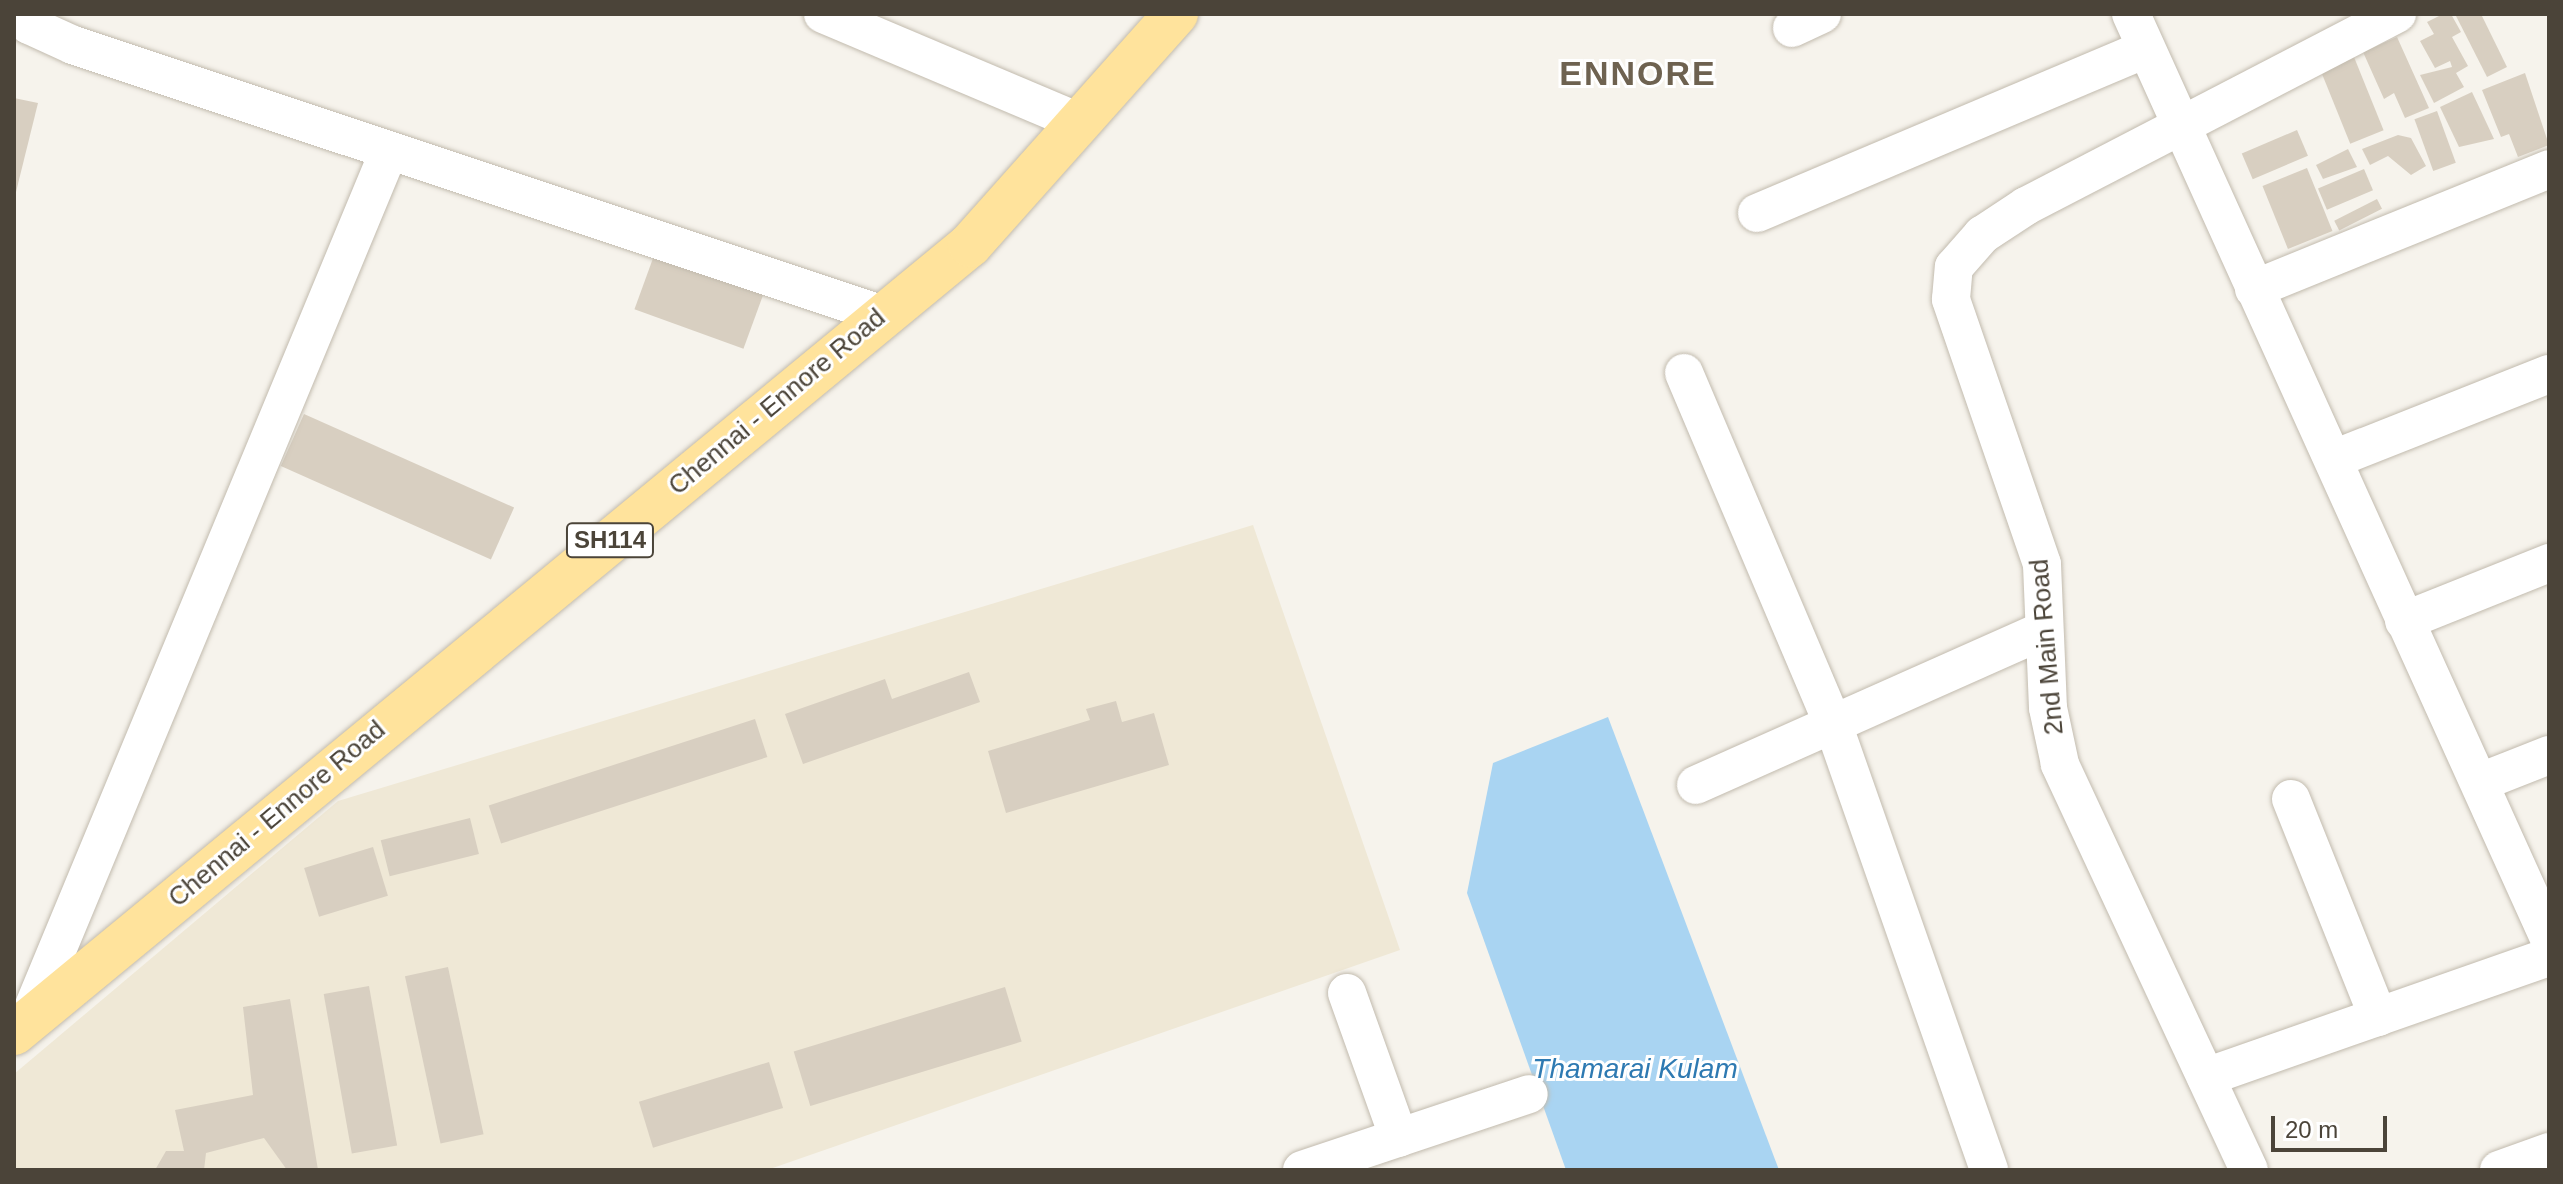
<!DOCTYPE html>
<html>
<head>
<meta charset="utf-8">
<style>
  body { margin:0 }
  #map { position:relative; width:2563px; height:1184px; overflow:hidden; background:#f6f3ec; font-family:Arial,sans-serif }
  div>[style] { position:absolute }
  .education>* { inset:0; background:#efe8d6 }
  .water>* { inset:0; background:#a9d4f2 }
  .building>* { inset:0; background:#d8cfc1; transform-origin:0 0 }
  .roads { filter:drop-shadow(0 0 2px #c2bbae) drop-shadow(0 0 2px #c2bbae) }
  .minor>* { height:38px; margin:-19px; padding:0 19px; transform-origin:19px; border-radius:19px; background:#fff }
  .major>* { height:44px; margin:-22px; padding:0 22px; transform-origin:22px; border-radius:22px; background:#ffe39c }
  span { translate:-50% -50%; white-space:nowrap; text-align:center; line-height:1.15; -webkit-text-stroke:6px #fff; paint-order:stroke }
  .shield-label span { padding:2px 6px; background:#fff; border:2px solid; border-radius:6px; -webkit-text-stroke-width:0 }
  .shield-label { font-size:24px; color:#4b4439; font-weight:700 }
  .street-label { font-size:26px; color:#4b4439 }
  .water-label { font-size:28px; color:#2e7ab2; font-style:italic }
  .district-label { font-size:34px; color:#6e6250; font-weight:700; letter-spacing:2px }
  .frame { position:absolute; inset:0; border:16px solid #4b4439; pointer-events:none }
  .scale { position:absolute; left:2271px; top:1116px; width:116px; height:36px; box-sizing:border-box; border:4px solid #4b4439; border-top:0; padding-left:10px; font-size:24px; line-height:28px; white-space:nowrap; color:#4b4439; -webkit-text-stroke:6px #fff; paint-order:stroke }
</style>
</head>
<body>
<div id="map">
  <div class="education">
    <div style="clip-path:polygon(1253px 525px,1400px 950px,767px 1170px,14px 1170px,14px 1074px,338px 801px)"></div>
  </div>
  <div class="water">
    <div style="clip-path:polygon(1608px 717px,1779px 1170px,1566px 1170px,1467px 893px,1493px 763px)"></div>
  </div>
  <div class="building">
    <div style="clip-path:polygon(2443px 14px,2451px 14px,2461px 32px,2452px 37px,2468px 66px,2456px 73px,2464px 87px,2434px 103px,2420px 75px,2452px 67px,2450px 61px,2435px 68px,2420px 41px,2434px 34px,2427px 22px)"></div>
    <div style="clip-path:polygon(2455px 14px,2481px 14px,2507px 67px,2487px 77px)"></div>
    <div style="clip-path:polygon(2397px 37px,2429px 108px,2405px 118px,2394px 93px,2384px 99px,2363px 52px)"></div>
    <div style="left:2354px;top:57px;width:79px;height:36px;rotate:68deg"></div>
    <div style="clip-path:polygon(2525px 73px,2549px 145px,2518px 157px,2509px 134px,2501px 137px,2482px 90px)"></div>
    <div style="clip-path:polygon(2472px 92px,2494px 139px,2459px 147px,2440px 107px)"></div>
    <div style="clip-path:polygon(14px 98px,38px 103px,15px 196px,14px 196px)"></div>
    <div style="left:2437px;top:111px;width:55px;height:24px;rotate:70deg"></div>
    <div style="left:2297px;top:130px;width:28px;height:60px;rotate:67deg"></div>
    <div style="clip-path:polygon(2398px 135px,2411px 138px,2426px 166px,2411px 175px,2388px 156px,2370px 165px,2362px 149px)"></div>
    <div style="clip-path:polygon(2348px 149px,2357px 167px,2323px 179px,2316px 165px)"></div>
    <div style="left:2307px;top:168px;width:68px;height:48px;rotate:68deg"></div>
    <div style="left:2364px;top:169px;width:23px;height:50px;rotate:67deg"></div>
    <div style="left:2377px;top:199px;width:11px;height:48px;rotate:63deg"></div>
    <div style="left:656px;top:250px;width:116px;height:63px;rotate:20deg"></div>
    <div style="left:304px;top:414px;width:230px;height:57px;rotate:24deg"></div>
    <div style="clip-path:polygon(969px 672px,980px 702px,803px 764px,785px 714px,885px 679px,892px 699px)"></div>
    <div style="clip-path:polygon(1116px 701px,1122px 722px,1154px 713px,1169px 765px,1006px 813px,988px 751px,1090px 720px,1086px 709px)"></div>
    <div style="left:755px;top:719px;width:40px;height:280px;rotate:72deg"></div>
    <div style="left:470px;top:818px;width:37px;height:92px;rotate:76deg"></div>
    <div style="left:373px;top:847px;width:51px;height:72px;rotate:73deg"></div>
    <div style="left:448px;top:967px;width:171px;height:44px;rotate:78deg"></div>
    <div style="left:369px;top:986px;width:162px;height:46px;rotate:80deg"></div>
    <div style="left:1005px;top:987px;width:57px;height:221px;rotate:73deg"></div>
    <div style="clip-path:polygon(290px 999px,318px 1170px,287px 1170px,264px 1138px,206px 1153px,204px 1170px,155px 1170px,166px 1151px,184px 1151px,175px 1110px,253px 1095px,243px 1007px)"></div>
    <div style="left:769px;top:1062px;width:48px;height:136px;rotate:73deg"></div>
  </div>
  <div class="roads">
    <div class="minor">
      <div style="left:22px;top:14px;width:13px;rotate:58deg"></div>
      <div style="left:29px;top:25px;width:48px;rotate:24.4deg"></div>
      <div style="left:73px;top:45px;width:854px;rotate:18.43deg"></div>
      <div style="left:823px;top:14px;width:280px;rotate:22.9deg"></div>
      <div style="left:2131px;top:14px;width:1014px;rotate:65.66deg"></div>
      <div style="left:1792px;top:28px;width:33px;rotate:-25deg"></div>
      <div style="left:1757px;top:213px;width:422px;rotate:-22.9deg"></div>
      <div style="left:2254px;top:289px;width:318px;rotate:-22.1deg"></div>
      <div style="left:1684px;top:373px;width:381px;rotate:67deg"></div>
      <div style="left:1833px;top:724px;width:472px;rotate:70.7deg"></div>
      <div style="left:2334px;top:459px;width:231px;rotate:-21.6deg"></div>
      <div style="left:2404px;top:621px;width:156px;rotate:-21.8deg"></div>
      <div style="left:2483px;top:781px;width:71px;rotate:-21.5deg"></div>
      <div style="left:1696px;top:785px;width:379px;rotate:-24deg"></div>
      <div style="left:2291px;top:799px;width:235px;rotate:68.2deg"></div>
      <div style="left:1347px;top:993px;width:154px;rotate:70.3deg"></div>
      <div style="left:28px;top:1020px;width:941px;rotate:-67.44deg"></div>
      <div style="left:2206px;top:1077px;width:363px;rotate:-19.3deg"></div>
      <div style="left:1302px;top:1170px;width:239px;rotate:-18.5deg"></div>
      <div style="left:2249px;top:1170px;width:448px;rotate:-115deg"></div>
      <div style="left:2060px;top:764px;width:57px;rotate:-102.1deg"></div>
      <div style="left:2048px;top:708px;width:144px;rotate:-92.4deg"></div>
      <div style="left:2042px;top:564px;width:280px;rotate:-109deg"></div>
      <div style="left:1951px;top:299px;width:32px;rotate:-85deg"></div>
      <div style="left:1954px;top:267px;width:43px;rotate:-48.8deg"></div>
      <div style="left:1982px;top:235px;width:53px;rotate:-33.4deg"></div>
      <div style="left:2026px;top:206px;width:418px;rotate:-27.4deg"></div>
      <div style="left:2499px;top:1170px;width:53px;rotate:-19.8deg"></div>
    </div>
    <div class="major">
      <div style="left:14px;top:1033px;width:1239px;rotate:-39.5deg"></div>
      <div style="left:970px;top:245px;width:310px;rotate:-48.3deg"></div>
    </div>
  </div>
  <div class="shield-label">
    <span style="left:610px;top:540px">SH114</span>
  </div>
  <div class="street-label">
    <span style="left:777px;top:402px;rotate:-40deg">Chennai - Ennore Road</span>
    <span style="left:2047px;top:647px;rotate:-95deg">2nd Main Road</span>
    <span style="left:277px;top:814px;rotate:-40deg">Chennai - Ennore Road</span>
  </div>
  <div class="water-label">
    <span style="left:1635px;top:1069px">Thamarai Kulam</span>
  </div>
  <div class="district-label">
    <span style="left:1638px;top:74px">ENNORE</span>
  </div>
  <div class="frame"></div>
  <div class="scale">20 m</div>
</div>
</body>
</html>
